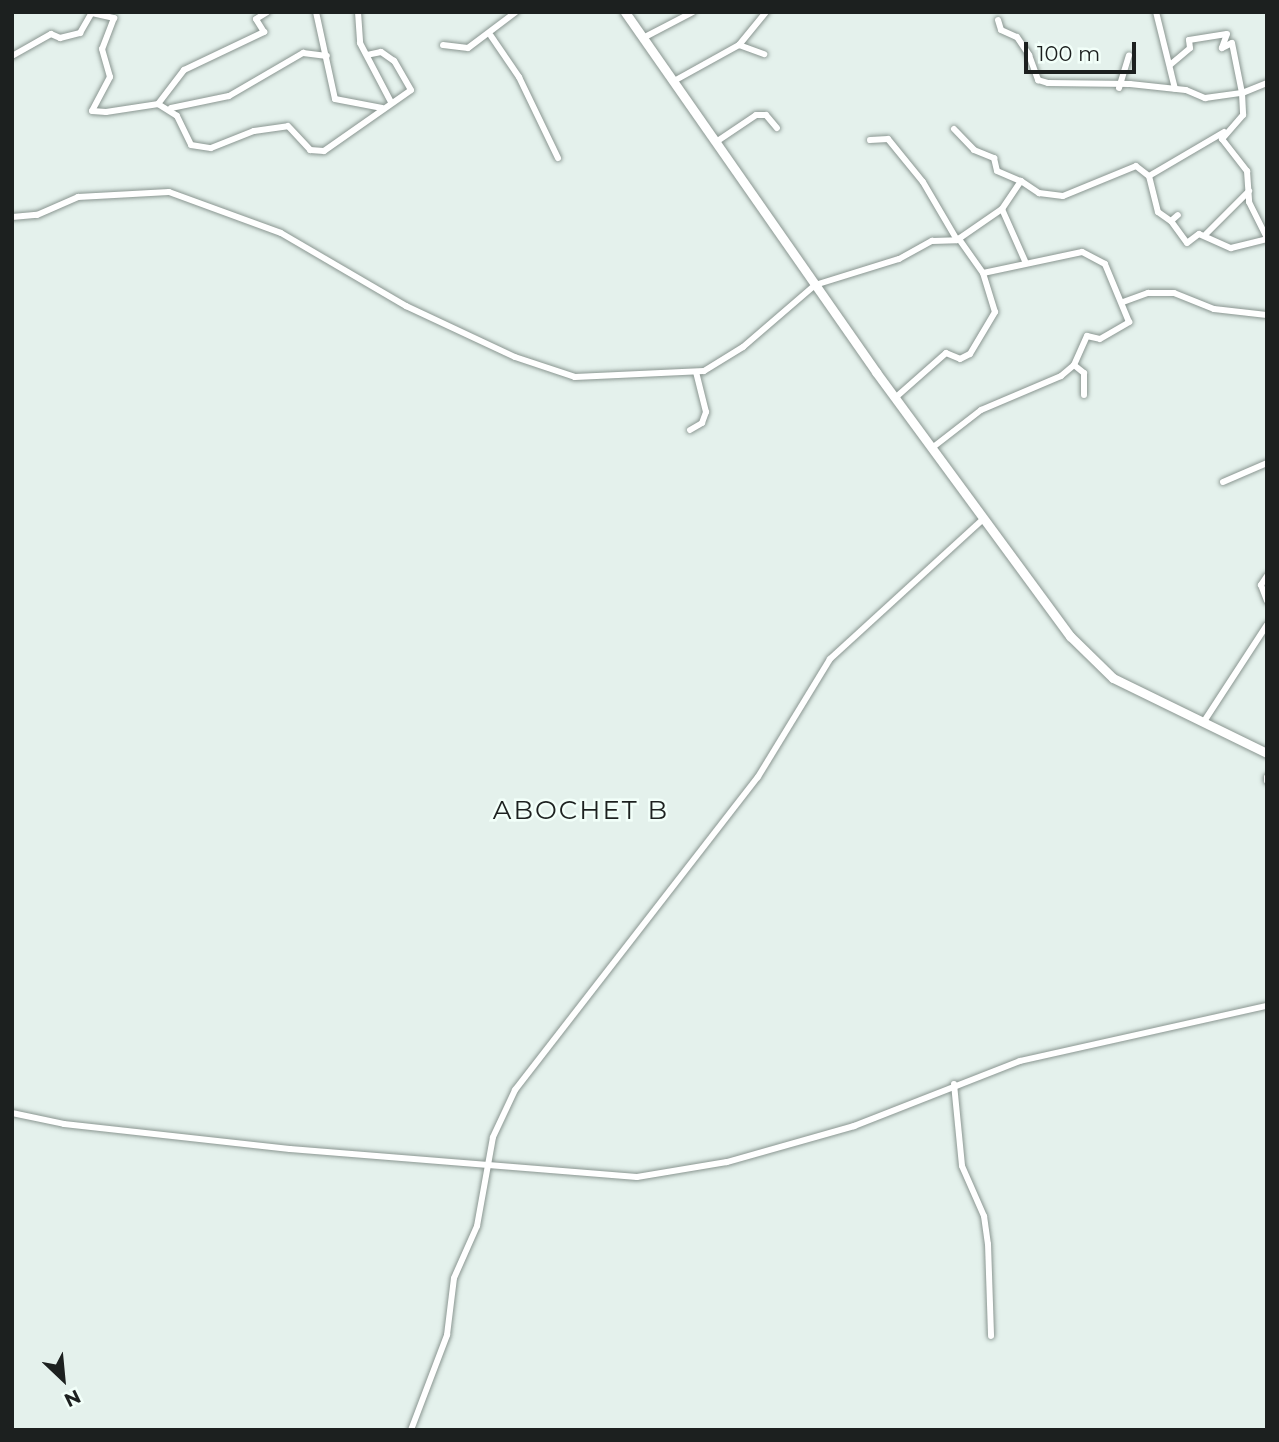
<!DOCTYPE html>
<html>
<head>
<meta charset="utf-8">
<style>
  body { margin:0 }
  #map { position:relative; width:1279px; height:1442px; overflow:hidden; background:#e4f1ec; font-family:Montserrat,sans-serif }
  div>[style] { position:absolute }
  .roads { filter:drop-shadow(0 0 2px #8a9691) drop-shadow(0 0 2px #8a9691) }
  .street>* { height:6px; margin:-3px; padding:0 3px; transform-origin:3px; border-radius:3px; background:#fff }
  .secondary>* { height:9px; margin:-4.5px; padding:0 4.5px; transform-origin:4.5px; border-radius:4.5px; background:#fff }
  span { translate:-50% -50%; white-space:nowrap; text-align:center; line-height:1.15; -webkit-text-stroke:5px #f2fff9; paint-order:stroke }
  .quarter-label { font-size:26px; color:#1c201f; letter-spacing:2px }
  .frame { position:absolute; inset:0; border:14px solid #1c201f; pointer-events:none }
  .north { position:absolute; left:28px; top:1344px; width:70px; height:70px; -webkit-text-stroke:5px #f2fff9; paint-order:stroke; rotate:154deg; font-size:19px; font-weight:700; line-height:28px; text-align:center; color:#1c201f }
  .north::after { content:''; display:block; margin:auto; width:24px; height:32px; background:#1c201f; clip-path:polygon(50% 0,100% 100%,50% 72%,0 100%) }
  .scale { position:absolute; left:1024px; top:42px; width:112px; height:32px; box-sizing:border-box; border:4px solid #1c201f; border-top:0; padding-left:9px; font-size:21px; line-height:24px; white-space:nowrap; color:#1c201f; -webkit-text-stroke:5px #f2fff9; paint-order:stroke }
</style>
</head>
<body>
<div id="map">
  <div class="roads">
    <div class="street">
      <div style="left:316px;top:12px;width:89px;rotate:77.7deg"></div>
      <div style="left:335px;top:99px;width:48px;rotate:10.8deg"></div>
      <div style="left:358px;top:12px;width:31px;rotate:86deg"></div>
      <div style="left:360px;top:43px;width:67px;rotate:62.3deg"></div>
      <div style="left:1156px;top:12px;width:79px;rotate:76.1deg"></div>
      <div style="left:92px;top:13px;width:23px;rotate:13deg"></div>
      <div style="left:114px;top:18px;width:33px;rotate:111deg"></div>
      <div style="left:102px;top:49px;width:29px;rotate:74deg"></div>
      <div style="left:110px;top:77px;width:38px;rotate:118deg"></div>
      <div style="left:92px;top:111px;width:14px;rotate:4deg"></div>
      <div style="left:106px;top:112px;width:53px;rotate:-8.7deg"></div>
      <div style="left:158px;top:104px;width:43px;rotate:-52.6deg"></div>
      <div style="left:184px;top:70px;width:89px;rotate:-25.4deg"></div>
      <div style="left:264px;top:32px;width:15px;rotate:-122deg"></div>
      <div style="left:256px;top:19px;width:13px;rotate:-32deg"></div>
      <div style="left:998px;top:20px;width:10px;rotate:73deg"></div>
      <div style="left:1001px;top:30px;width:17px;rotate:24deg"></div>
      <div style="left:1017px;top:37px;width:22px;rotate:56deg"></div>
      <div style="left:1029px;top:55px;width:27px;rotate:70deg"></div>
      <div style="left:1038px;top:80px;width:10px;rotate:17deg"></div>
      <div style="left:1048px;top:83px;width:82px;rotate:0.7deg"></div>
      <div style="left:1130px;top:84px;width:56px;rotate:6.1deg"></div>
      <div style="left:1186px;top:90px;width:21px;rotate:23deg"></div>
      <div style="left:1205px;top:98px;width:37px;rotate:-8deg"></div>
      <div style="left:491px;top:36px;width:50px;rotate:55.7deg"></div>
      <div style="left:519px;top:77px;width:90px;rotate:64.3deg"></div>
      <div style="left:643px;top:38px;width:56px;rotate:-27.5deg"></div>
      <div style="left:443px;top:45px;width:25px;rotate:7deg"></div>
      <div style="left:468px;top:48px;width:60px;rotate:-36.9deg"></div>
      <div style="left:739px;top:45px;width:27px;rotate:20deg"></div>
      <div style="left:12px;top:56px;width:45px;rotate:-29.4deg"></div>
      <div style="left:51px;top:34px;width:10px;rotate:24deg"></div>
      <div style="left:60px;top:38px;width:21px;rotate:-14deg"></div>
      <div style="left:80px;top:33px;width:24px;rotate:-60deg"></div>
      <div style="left:1170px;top:65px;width:26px;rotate:-40deg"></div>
      <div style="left:1190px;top:48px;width:8px;rotate:-97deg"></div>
      <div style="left:1189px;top:40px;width:38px;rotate:-9deg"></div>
      <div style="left:1227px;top:34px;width:15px;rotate:110deg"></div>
      <div style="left:1222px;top:48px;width:11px;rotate:-27deg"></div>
      <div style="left:1232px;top:43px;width:51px;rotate:78.7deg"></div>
      <div style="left:674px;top:81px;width:74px;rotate:-29deg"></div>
      <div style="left:739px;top:45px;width:43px;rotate:-50.7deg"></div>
      <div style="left:1267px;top:83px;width:27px;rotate:158deg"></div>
      <div style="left:1242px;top:93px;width:22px;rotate:87deg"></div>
      <div style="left:1243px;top:115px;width:32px;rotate:131deg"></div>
      <div style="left:1222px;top:139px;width:41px;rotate:52deg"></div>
      <div style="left:1247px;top:171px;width:31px;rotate:86deg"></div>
      <div style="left:1249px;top:202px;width:40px;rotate:63.4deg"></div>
      <div style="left:1119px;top:88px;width:34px;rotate:-73deg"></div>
      <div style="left:158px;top:104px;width:22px;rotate:32deg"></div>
      <div style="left:177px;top:116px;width:32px;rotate:64deg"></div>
      <div style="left:191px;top:145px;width:20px;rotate:9deg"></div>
      <div style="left:211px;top:148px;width:46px;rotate:-21.6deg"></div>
      <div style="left:254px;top:131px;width:34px;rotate:-8deg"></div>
      <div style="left:288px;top:126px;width:33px;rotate:47deg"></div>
      <div style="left:310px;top:150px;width:14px;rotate:4deg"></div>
      <div style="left:324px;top:151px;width:106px;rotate:-35deg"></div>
      <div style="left:411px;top:90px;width:34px;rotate:-120deg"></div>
      <div style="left:394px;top:61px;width:16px;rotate:-145deg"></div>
      <div style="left:381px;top:52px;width:14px;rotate:168deg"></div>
      <div style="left:171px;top:108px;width:59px;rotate:-11.7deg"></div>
      <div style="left:229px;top:96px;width:86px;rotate:-30.2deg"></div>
      <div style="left:303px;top:53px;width:24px;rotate:7deg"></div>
      <div style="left:954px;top:129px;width:29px;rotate:46deg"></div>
      <div style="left:974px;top:150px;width:22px;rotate:22deg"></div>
      <div style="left:994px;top:158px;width:13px;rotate:77deg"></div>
      <div style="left:997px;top:171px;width:26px;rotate:23deg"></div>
      <div style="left:870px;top:140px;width:18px;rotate:-3deg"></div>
      <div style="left:888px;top:139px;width:55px;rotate:50.9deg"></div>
      <div style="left:923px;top:182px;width:67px;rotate:59.6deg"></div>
      <div style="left:716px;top:142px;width:48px;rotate:-34deg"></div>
      <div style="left:756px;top:115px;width:10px"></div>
      <div style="left:766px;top:115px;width:17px;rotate:50deg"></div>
      <div style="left:1149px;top:176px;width:87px;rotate:-30.4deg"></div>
      <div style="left:12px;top:217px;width:25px;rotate:-5deg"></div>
      <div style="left:37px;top:215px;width:45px;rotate:-23.7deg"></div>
      <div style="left:78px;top:197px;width:91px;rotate:-3.1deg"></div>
      <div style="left:169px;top:192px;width:119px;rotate:20.1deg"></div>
      <div style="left:281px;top:233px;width:145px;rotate:30.3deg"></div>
      <div style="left:406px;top:306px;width:120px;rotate:25.1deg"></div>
      <div style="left:515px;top:357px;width:63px;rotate:18.4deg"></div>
      <div style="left:575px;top:377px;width:129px;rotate:-2.7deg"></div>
      <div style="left:704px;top:371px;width:46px;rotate:-31.6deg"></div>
      <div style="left:743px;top:347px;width:95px;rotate:-40.7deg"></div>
      <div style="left:815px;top:285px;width:88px;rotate:-17.2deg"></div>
      <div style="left:899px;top:259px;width:38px;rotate:-29deg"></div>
      <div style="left:932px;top:241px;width:25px;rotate:-2deg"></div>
      <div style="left:957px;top:240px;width:55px;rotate:-34.6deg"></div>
      <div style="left:1171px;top:221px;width:27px;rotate:54deg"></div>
      <div style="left:1187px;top:243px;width:15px;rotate:-37deg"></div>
      <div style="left:1199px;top:234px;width:35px;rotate:24deg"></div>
      <div style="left:1231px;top:248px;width:37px;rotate:-14deg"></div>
      <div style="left:1206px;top:234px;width:61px;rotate:-45deg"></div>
      <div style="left:1025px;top:261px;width:57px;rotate:-113.9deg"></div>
      <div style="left:1002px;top:209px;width:34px;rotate:-56deg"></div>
      <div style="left:1021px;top:181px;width:22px;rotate:34deg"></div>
      <div style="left:1039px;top:193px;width:24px;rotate:7deg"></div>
      <div style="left:1063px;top:196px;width:79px;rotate:-22.3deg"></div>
      <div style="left:1136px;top:166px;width:16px;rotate:38deg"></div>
      <div style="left:1149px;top:176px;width:37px;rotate:76deg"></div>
      <div style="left:1158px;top:212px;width:16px;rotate:35deg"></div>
      <div style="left:1171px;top:221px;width:9px;rotate:-41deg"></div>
      <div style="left:1123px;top:302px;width:27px;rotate:-20deg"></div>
      <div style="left:1148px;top:293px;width:26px"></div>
      <div style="left:1174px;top:293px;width:43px;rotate:21.8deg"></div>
      <div style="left:1214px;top:309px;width:53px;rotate:6.5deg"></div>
      <div style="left:1074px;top:365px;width:13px;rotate:39deg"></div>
      <div style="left:1084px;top:373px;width:22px;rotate:90deg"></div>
      <div style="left:895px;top:398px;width:68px;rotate:-41.4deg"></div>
      <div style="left:946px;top:353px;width:15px;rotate:23deg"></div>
      <div style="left:960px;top:359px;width:11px;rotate:-27deg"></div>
      <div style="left:970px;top:354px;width:49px;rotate:-59.2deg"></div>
      <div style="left:995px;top:312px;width:41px;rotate:-107.1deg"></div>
      <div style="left:983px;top:273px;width:42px;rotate:-125.2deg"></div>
      <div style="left:690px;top:430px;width:14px;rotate:-30deg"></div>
      <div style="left:702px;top:423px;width:12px;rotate:-70deg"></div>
      <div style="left:706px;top:412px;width:41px;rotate:-104deg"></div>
      <div style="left:932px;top:448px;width:62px;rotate:-37.8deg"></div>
      <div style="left:981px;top:410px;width:87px;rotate:-23deg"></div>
      <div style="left:1061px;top:376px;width:17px;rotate:-40deg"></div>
      <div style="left:1074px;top:365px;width:32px;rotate:-66deg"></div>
      <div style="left:1087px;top:336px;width:13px;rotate:13deg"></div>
      <div style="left:1100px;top:339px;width:34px;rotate:-30deg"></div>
      <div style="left:1129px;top:322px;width:63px;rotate:-112.5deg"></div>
      <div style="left:1105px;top:264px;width:26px;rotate:-152deg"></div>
      <div style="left:1082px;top:252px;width:101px;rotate:168deg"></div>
      <div style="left:1223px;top:482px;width:48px;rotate:-23.4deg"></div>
      <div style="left:1267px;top:576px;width:11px;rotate:124deg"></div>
      <div style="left:1261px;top:585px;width:17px;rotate:69deg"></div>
      <div style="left:1203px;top:723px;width:117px;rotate:-56.9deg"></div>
      <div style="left:1267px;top:777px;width:4px;rotate:90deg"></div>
      <div style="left:954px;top:1084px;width:82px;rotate:84.4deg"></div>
      <div style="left:962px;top:1166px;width:55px;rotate:66.3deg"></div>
      <div style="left:984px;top:1216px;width:28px;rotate:82deg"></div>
      <div style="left:988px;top:1244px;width:92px;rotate:88.1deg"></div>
      <div style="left:12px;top:1113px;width:53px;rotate:11.9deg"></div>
      <div style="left:64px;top:1124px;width:227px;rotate:6.3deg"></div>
      <div style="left:290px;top:1149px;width:348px;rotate:4.6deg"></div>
      <div style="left:637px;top:1177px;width:91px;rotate:-9.5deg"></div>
      <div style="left:727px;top:1162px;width:132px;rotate:-15.8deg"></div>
      <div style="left:854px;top:1126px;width:178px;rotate:-21.4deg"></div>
      <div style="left:1020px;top:1061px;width:253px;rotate:-12.6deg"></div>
      <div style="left:411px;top:1430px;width:102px;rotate:-69.2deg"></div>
      <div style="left:447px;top:1335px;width:57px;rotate:-83deg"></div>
      <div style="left:454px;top:1278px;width:57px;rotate:-66.1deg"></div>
      <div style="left:477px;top:1226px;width:90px;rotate:-79.8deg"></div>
      <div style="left:493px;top:1137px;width:52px;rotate:-64.9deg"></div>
      <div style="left:515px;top:1090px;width:396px;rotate:-52.2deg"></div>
      <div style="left:758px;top:777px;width:138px;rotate:-58.6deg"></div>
      <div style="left:830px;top:659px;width:206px;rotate:-42.4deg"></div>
    </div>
    <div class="secondary">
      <div style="left:625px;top:12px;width:439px;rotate:55.1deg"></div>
      <div style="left:876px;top:372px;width:328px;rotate:53.7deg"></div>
      <div style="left:1070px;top:636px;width:60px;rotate:44.3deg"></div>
      <div style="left:1113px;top:678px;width:171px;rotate:26deg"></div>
    </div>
  </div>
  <div class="quarter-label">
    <span style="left:581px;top:811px">ABOCHET B</span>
  </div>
  <div class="frame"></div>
  <div class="north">N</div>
  <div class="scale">100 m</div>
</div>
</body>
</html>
